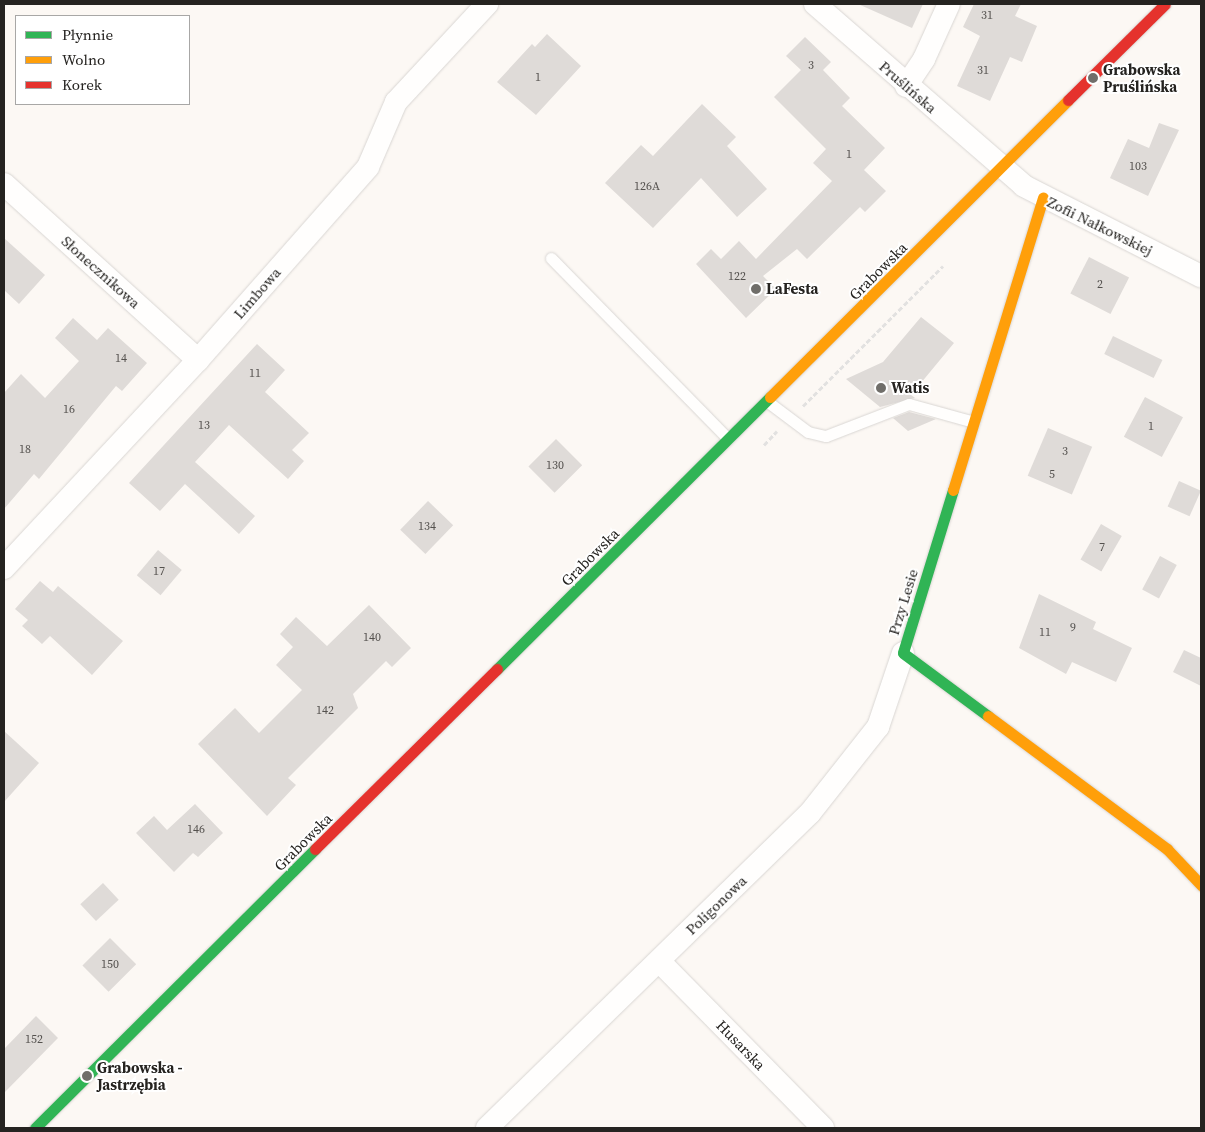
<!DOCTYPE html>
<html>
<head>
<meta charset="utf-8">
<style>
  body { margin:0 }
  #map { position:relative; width:1205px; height:1132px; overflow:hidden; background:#fcf8f4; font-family:"Source Serif 4",serif }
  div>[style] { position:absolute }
  .building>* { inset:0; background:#dfdbd8; transform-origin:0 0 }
  .path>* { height:3px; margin-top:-1.5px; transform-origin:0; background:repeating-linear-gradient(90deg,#e2e1e0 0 5px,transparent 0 7.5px) }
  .roads { filter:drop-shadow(0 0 1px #d9d6d3) drop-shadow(0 0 1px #d9d6d3) }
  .lane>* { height:11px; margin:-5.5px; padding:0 5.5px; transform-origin:5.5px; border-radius:5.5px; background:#fffefd }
  .street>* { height:22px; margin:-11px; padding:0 11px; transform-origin:11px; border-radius:11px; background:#fffefd }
  .fast>* { height:11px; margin:-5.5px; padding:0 5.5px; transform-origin:5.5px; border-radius:5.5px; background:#30b455 }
  .slow>* { height:11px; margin:-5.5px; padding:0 5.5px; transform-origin:5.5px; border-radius:5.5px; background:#ff9f0a }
  .jam>* { height:11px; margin:-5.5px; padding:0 5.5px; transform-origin:5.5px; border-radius:5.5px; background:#e5322d }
  .dots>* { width:14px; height:14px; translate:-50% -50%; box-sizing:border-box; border:2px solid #fff; border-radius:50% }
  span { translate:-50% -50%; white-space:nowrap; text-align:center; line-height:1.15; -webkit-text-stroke:4px #fff; paint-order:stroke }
  .number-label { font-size:12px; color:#54514e }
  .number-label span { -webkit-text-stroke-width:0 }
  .poi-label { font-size:15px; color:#252320; font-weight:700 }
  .left { translate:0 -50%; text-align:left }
  .street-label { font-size:15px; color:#252320 }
  .frame { position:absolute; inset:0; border:5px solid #252320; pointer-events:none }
  .legend { position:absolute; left:15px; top:15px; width:175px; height:90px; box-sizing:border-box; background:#fff; border:1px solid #a8a7a6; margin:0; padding:6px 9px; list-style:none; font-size:15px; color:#252320 }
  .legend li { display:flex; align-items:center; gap:10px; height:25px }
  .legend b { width:25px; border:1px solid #a8a7a6 }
</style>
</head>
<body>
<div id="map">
  <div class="building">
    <div style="clip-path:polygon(858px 4px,923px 4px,912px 28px)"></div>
    <div style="clip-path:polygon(974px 4px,1021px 4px,1015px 16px,1037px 26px,1022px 62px,1010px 57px,990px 101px,957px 86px,980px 36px,963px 27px)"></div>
    <div style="clip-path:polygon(547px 34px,581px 66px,536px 115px,497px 82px,532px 44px,535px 47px)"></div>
    <div style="clip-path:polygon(805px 37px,831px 62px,823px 70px,850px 98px,842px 106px,885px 148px,864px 170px,886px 191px,865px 212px,860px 207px,807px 259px,797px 249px,763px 276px,776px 289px,746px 318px,696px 264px,711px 249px,721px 259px,739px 241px,756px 259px,832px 181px,813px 163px,826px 149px,774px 97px,801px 70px,786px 56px)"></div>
    <div style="clip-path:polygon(702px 104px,736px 137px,727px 146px,767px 189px,737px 217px,701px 178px,653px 228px,605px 183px,641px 145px,653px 156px)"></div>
    <div style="clip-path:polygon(1159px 123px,1179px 130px,1148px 196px,1110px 178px,1128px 139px,1149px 148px)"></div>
    <div style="clip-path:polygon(4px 238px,45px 275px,19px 304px,4px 290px)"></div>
    <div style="left:1089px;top:257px;width:45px;height:41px;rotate:27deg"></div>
    <div style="clip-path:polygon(921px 317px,954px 343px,911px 395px,915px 398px,880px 407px,846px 379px,883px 362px)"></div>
    <div style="clip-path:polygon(73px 318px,97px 340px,108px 328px,147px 363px,122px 391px,116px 386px,39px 479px,34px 474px,4px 509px,4px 393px,21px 374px,45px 398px,79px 361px,55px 338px)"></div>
    <div style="left:1113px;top:336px;width:55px;height:20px;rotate:26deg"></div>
    <div style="clip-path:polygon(257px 344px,285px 370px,265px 392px,309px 433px,292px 450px,304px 461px,288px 479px,229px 425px,195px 462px,255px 516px,239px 534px,185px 484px,160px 511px,129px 483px)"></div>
    <div style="left:1145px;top:397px;width:43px;height:45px;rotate:28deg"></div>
    <div style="clip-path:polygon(909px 412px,936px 419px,908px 431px,893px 418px)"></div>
    <div style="left:1048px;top:428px;width:48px;height:52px;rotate:23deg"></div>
    <div style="left:556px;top:439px;width:37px;height:39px;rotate:45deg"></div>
    <div style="left:1179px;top:481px;width:24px;height:28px;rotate:24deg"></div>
    <div style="left:428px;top:501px;width:35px;height:40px;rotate:44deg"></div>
    <div style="left:1101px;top:524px;width:24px;height:41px;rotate:30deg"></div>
    <div style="left:158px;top:550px;width:31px;height:33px;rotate:40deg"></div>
    <div style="left:1160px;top:556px;width:19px;height:38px;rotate:28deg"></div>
    <div style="clip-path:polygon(40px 581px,53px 592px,58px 586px,123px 641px,92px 675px,50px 636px,42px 644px,22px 626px,28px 620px,15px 609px)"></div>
    <div style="clip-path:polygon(1039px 594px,1096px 622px,1093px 629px,1132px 648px,1116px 682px,1072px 662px,1066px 674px,1019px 648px)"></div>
    <div style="clip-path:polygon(369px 605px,411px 648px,392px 667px,386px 661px,353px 694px,358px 708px,288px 778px,296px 785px,267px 816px,198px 744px,235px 708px,259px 733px,302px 690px,276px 665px,293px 647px,280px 634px,296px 617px,327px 646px)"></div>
    <div style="clip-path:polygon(1184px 650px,1201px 658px,1201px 686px,1173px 672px)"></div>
    <div style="clip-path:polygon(4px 731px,39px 763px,4px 802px)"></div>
    <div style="clip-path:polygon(195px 804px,223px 833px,198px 857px,193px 853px,174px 872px,136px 833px,154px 816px,167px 830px)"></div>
    <div style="left:103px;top:883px;width:23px;height:31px;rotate:47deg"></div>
    <div style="left:110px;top:938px;width:37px;height:39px;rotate:45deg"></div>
    <div style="clip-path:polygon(36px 1016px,58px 1038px,4px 1093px,4px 1049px)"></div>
  </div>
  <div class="path">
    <div style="left:803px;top:406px;width:198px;rotate:-45deg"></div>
    <div style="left:764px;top:445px;width:19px;rotate:-47deg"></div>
  </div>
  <div class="roads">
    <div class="lane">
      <div style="left:551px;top:258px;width:253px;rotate:45.6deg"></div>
      <div style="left:768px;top:402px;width:50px;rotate:36.9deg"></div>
      <div style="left:808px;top:432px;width:18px;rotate:13deg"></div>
      <div style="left:826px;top:436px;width:89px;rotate:-21.1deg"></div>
      <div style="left:909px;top:404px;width:67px;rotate:15.5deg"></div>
    </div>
    <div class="street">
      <div style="left:815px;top:4px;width:277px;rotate:41deg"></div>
      <div style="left:1024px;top:186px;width:199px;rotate:27deg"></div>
      <div style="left:906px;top:86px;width:32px;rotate:-56deg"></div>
      <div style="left:924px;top:59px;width:60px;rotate:-65.6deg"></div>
      <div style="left:4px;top:184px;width:262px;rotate:42.2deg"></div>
      <div style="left:4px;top:568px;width:284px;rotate:-47deg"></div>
      <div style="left:198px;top:360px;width:257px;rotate:-48.6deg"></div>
      <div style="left:368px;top:167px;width:71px;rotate:-66.7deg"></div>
      <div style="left:396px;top:102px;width:134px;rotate:-47.1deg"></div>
      <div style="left:659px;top:961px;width:234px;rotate:45.5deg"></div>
      <div style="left:487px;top:1128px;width:451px;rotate:-44.3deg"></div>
      <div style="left:810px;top:813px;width:110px;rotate:-51.7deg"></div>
      <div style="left:878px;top:727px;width:78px;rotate:-71.3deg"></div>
    </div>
    <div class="fast">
      <div style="left:953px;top:490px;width:170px;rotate:107.1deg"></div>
      <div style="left:903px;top:653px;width:106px;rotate:36.5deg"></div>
      <div style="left:497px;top:669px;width:385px;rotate:-44.9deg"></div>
      <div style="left:35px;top:1128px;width:395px;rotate:-44.9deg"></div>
    </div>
    <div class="slow">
      <div style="left:770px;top:397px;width:421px;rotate:-44.9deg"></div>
      <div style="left:953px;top:490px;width:306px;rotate:-72.9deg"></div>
      <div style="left:988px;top:716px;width:223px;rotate:36.6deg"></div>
      <div style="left:1167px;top:849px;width:50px;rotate:46.6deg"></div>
    </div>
    <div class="jam">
      <div style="left:1068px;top:100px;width:136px;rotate:-44.7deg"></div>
      <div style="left:315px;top:849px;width:256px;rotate:-44.7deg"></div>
    </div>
  </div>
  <div class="dots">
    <div style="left:1093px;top:78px;background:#706e6a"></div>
    <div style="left:756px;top:289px;background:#706e6a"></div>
    <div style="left:881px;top:388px;background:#706e6a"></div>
    <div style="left:87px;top:1076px;background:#706e6a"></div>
  </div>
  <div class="number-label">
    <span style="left:987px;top:16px">31</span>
    <span style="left:811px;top:66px">3</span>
    <span style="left:983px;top:71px">31</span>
    <span style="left:538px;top:78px">1</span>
    <span style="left:849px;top:155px">1</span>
    <span style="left:1138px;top:167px">103</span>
    <span style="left:647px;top:187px">126A</span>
    <span style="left:737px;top:277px">122</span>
    <span style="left:1100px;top:285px">2</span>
    <span style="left:121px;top:359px">14</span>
    <span style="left:255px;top:374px">11</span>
    <span style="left:69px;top:410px">16</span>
    <span style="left:204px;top:426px">13</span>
    <span style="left:1151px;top:427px">1</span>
    <span style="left:25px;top:450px">18</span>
    <span style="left:1065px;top:452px">3</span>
    <span style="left:555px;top:466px">130</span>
    <span style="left:1052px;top:475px">5</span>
    <span style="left:427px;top:527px">134</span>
    <span style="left:1102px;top:548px">7</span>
    <span style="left:159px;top:572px">17</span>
    <span style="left:1073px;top:628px">9</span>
    <span style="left:1045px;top:633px">11</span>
    <span style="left:372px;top:638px">140</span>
    <span style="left:325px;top:711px">142</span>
    <span style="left:196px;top:830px">146</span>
    <span style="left:110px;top:965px">150</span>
    <span style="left:34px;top:1040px">152</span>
  </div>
  <div class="poi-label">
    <span class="left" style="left:1103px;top:78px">Grabowska<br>Pruślińska</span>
    <span class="left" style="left:766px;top:289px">LaFesta</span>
    <span class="left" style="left:891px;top:388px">Watis</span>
    <span class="left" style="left:97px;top:1076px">Grabowska -<br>Jastrzębia</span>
  </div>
  <div class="street-label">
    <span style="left:908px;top:87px;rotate:41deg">Pruślińska</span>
    <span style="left:1100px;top:226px;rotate:26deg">Zofii Nałkowskiej</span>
    <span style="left:878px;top:271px;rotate:-45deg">Grabowska</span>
    <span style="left:101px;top:272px;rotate:42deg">Słonecznikowa</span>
    <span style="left:257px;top:293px;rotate:-49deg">Limbowa</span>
    <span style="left:590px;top:557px;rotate:-45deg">Grabowska</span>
    <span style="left:903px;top:602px;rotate:-73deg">Przy Lesie</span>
    <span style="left:303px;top:842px;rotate:-45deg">Grabowska</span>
    <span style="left:716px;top:905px;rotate:-44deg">Poligonowa</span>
    <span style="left:741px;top:1045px;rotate:46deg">Husarska</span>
  </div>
  <div class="frame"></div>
  <ul class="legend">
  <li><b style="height:6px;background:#30b455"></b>Płynnie</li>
  <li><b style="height:6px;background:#ff9f0a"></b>Wolno</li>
  <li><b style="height:6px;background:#e5322d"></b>Korek</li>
  </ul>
</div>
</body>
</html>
